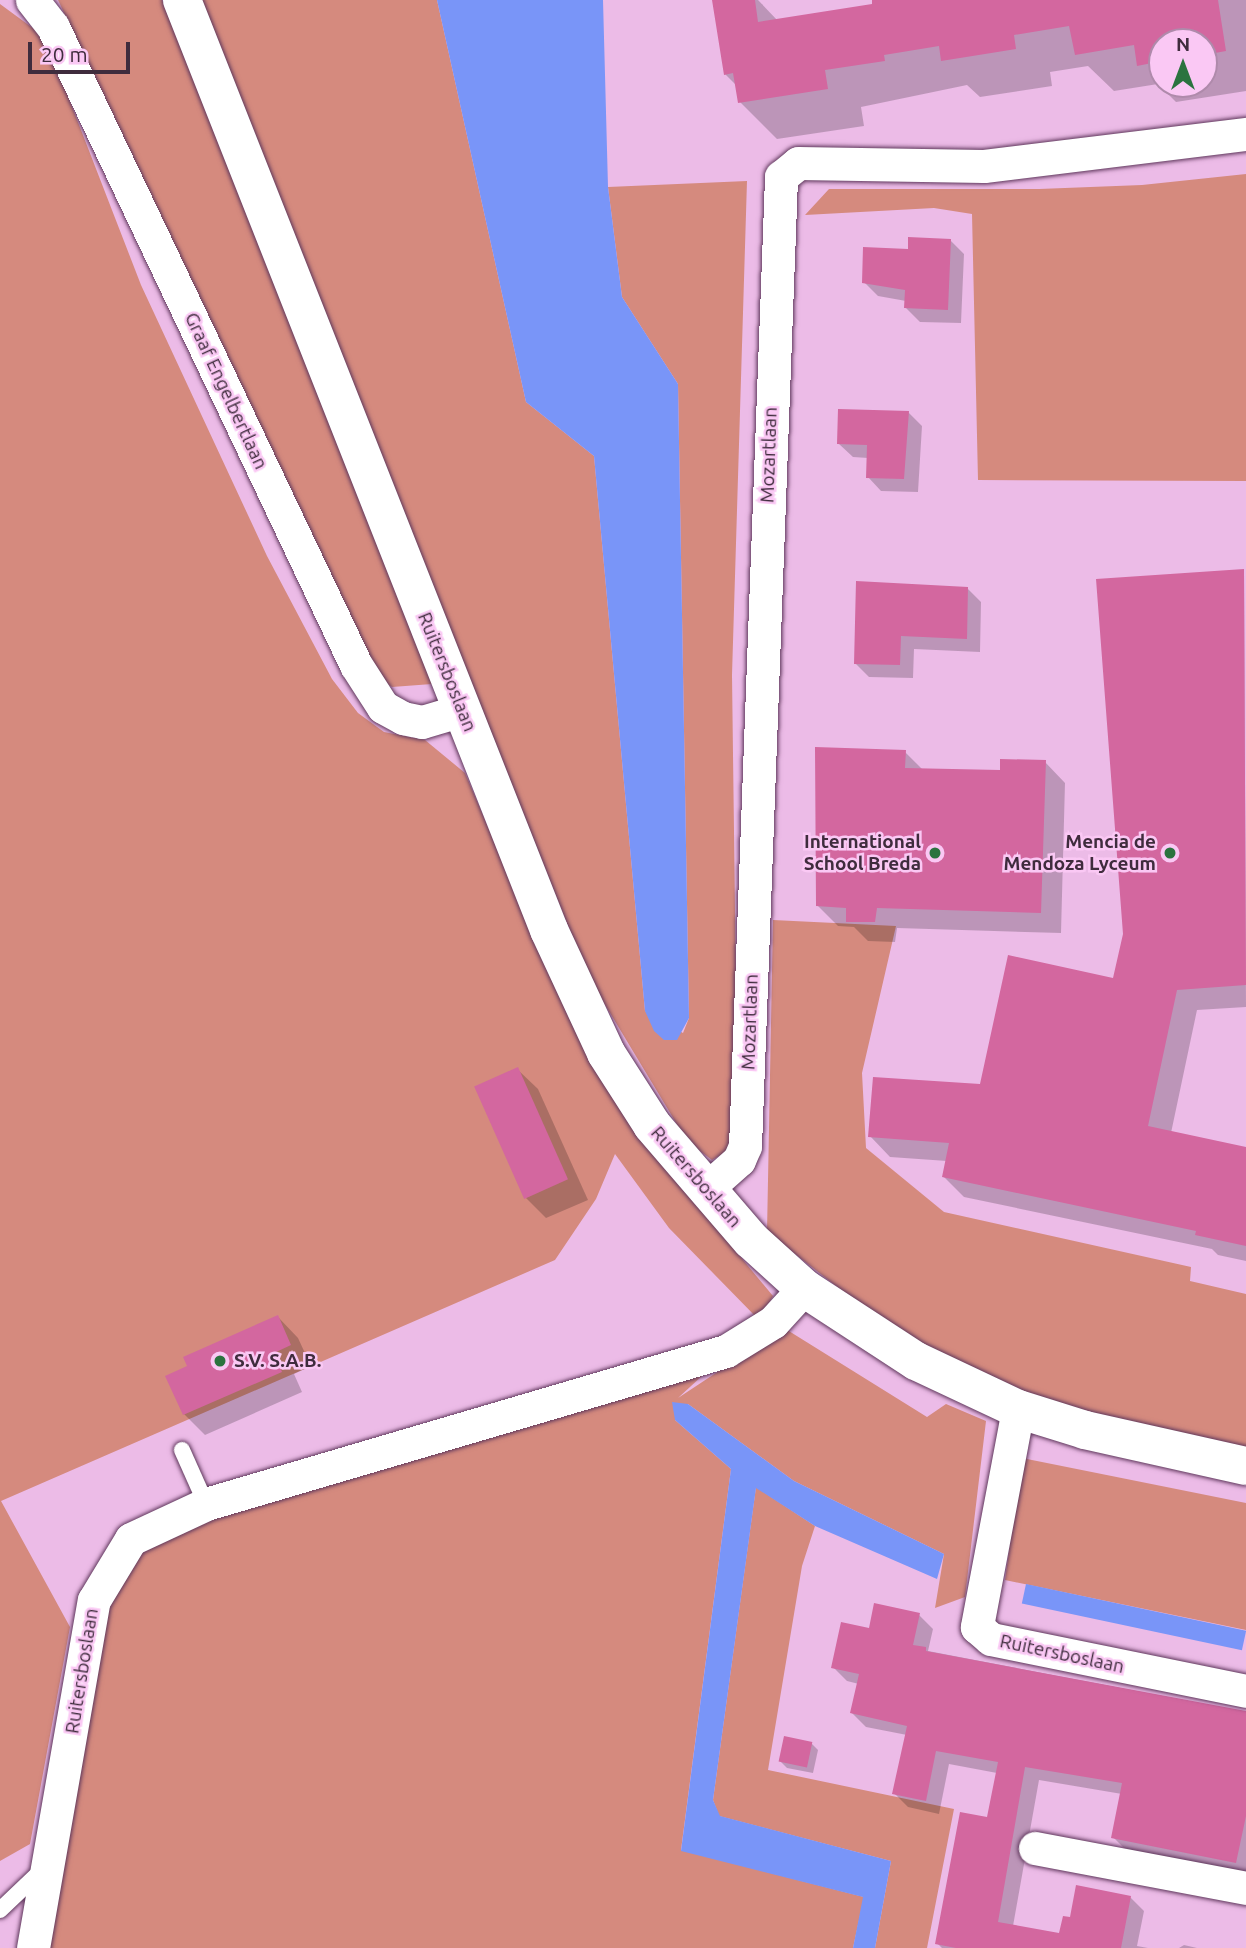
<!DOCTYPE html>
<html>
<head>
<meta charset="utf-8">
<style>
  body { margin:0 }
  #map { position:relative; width:1246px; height:1948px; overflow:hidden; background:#ecbbe7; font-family:Ubuntu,sans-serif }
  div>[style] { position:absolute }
  .green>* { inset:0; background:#d58a7e }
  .water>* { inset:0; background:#7995f8; transform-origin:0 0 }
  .shadow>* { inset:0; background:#0003 }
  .building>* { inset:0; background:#d3679f; transform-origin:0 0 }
  .roads { filter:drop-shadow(0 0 2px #5f375c) drop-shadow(0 0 2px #5f375c) }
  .service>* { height:16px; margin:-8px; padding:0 8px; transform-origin:8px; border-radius:8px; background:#fff }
  .minor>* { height:33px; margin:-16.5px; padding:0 16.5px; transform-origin:16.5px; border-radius:16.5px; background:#fff }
  .tertiary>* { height:38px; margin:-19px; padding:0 19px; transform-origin:19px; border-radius:19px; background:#fff }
  .dots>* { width:19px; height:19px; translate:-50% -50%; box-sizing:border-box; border:4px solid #fac8f4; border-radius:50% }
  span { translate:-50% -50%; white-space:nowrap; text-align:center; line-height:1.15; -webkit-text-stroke:5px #fac8f4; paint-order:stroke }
  .street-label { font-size:19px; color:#3f2c3d }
  .poi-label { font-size:19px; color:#3f2c3d; font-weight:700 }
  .right { translate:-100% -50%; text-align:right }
  .left { translate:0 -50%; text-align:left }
  .north { position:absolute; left:1148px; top:28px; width:70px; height:70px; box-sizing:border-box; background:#fac8f4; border:2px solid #af8aab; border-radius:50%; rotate:0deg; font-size:19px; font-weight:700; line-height:28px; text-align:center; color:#3f2c3d }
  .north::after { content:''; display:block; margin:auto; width:24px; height:32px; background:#2b733f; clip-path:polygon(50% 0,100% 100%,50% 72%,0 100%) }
  .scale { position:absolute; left:28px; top:42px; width:102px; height:32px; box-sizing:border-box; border:4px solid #3f2c3d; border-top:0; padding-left:9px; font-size:21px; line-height:24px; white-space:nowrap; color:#3f2c3d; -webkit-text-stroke:5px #fac8f4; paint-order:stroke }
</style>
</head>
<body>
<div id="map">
  <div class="green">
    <div style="clip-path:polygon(58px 0,162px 0,432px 684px,392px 687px,378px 678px)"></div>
    <div style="clip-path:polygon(197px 0,437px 0,526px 402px,594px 456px,645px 1011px,683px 1033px,689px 1018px,678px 384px,622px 297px,608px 187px,747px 181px,732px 675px,738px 1145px,712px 1160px,687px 1141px,589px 978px)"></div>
    <div style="clip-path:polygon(0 4px,45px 37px,141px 285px,267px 556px,332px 679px,358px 713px,384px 732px,425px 740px,465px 773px,569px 1018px,629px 1123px,773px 1296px,759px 1320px,669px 1228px,615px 1154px,596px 1199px,555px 1260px,1px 1501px,70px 1627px,30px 1844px,0 1861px)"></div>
    <div style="clip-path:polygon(1246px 174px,1246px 481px,978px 480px,972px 214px,934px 208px,805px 215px,829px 189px,1039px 189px,1142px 185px)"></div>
    <div style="clip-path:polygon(773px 920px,896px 926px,862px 1073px,866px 1148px,944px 1212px,1191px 1267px,1190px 1281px,1246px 1294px,1246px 1448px,1113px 1421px,963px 1371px,877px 1318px,767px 1232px)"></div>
    <div style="clip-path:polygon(784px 1328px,927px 1417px,946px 1404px,986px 1421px,965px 1597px,935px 1608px,944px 1554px,794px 1481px,688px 1404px,675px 1420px,731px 1469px,681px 1850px,864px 1897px,853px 1948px,48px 1948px,91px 1657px,121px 1568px,157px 1534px,715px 1364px,678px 1398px)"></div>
    <div style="clip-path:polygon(1022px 1458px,1246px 1503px,1246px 1630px,1005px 1580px)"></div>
    <div style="clip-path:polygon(756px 1487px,815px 1526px,802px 1566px,768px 1770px,954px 1809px,927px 1948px,875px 1948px,891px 1861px,719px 1816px,713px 1800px)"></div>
  </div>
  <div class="water">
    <div style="clip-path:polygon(437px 0,603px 0,608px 187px,622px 297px,678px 384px,689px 1018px,677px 1040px,664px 1040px,654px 1031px,645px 1011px,594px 456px,526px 402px)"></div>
    <div style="clip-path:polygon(672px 1402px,688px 1404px,794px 1481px,944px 1554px,937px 1579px,815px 1526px,756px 1488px,713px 1800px,720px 1816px,891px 1861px,875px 1948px,853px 1948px,863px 1897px,681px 1851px,731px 1469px,675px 1420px)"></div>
    <div style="left:1026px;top:1584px;width:225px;height:20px;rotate:12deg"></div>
  </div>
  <div class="shadow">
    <div style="clip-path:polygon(evenodd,719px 0,758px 0,778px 21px,874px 5px,875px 0,1246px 0,1246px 91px,1176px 102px,1158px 84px,1114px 91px,1088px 66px,1050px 72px,1052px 86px,980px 97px,967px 85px,861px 107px,864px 126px,777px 139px,740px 102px,737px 86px,725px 74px,719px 0,1162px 42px,1204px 42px,1204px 84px,1162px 84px,1162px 42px)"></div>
    <div style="clip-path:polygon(950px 240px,964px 254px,961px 323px,920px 322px,906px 308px,906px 301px,878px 296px,864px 282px,910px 251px)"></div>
    <div style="clip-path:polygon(908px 412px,922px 426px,918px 492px,881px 491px,868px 477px,868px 458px,853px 457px,839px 444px)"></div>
    <div style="clip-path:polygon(1244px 571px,1246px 1007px,1197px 1010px,1171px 1133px,1246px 1149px,1246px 1261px,1218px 1255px,1212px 1249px,964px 1197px,943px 1176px,947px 1161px,890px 1157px,870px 1136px,982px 1086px,1115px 980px)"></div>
    <div style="clip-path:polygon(967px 588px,981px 602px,980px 652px,914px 649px,913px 678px,869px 677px,855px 663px)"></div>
    <div style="clip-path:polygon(905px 752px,923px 770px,1002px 772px,1045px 762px,1065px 783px,1061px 933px,897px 928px,895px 942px,868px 941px,854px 927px,838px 926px,818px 906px)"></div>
    <div style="clip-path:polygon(517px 1069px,538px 1089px,588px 1200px,546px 1218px,526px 1198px)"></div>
    <div style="clip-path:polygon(278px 1317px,298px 1338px,311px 1366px,294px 1374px,302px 1392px,205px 1435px,184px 1414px)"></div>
    <div style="clip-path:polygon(919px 1615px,933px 1629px,928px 1651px,1246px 1712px,1246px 1875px,1127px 1851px,1113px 1837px,1122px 1794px,1039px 1780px,1013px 1926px,1060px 1935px,1071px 1919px,1130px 1897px,1144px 1911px,1137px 1946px,1148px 1948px,942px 1948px,937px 1943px,988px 1819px,997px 1773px,949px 1764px,939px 1814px,908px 1807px,894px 1793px,907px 1735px,866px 1727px,852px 1713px,859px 1684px,847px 1681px,833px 1667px,870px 1630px)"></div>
    <div style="clip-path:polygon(811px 1743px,818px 1750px,813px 1773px,787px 1768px,781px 1762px)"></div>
    <div style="clip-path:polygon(1184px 1945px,1197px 1948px,1198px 1948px,1179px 1948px)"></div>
  </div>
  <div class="building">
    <div style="clip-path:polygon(712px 0,755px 0,758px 22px,872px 4px,872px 0,1218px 0,1226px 51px,1204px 55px,1204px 42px,1162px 42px,1162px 61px,1137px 66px,1134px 45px,1075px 55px,1069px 26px,1014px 35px,1016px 49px,985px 54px,941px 61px,939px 46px,884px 55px,885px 61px,825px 70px,828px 89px,738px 103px,733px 73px,724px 75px)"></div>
    <div style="clip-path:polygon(908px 237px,951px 239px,948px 310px,904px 308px,905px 290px,862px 283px,863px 247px,908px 249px)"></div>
    <div style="clip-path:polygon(838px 409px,909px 411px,904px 479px,866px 478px,867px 445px,837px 444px)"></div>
    <div style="clip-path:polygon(1244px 569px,1246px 985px,1177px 990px,1148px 1126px,1246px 1147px,1246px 1246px,1195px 1235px,1196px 1231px,942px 1177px,949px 1143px,868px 1137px,873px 1077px,980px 1084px,1008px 955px,1113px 978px,1123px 934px,1096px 579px)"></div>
    <div style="clip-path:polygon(856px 581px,968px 587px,967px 639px,901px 636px,900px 665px,854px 664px)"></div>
    <div style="clip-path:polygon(815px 747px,906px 750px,905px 768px,1000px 770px,1000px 759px,1046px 760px,1041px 913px,877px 908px,875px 922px,846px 922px,846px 908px,816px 906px)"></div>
    <div style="left:518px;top:1067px;width:123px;height:48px;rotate:66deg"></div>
    <div style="clip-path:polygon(278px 1315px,291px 1345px,274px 1353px,282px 1372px,183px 1415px,165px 1376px,187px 1366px,183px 1357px)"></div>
    <div style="clip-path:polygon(874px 1603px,920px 1613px,913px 1645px,926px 1647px,926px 1651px,1246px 1711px,1246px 1816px,1236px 1863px,1111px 1838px,1122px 1783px,1025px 1767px,998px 1922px,1059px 1933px,1063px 1916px,1070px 1917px,1076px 1885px,1131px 1896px,1121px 1948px,956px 1948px,935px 1944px,960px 1812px,987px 1817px,998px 1762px,936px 1751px,926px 1801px,892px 1794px,907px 1726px,850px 1713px,859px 1674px,831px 1668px,841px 1622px,869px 1628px)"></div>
    <div style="left:784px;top:1736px;width:29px;height:26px;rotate:12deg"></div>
  </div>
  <div class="roads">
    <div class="service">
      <div style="left:182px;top:1450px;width:59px;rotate:66deg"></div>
      <div style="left:0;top:1910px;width:58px;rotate:-43.6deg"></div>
    </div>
    <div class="minor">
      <div style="left:32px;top:0;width:34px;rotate:52deg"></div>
      <div style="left:53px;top:27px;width:706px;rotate:64.6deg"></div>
      <div style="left:356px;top:665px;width:50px;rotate:57.3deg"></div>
      <div style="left:383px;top:707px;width:23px;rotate:29deg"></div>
      <div style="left:403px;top:718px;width:19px;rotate:12deg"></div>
      <div style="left:422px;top:722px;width:42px;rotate:-16.7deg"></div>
      <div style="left:705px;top:1190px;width:45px;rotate:-41.4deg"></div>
      <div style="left:739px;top:1160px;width:15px;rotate:-67deg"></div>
      <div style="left:745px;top:1146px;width:970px;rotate:-87.87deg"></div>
      <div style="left:781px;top:177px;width:22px;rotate:-39deg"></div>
      <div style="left:798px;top:163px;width:186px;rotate:0.9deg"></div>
      <div style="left:984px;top:166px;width:264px;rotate:-7deg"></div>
      <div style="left:1018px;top:1409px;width:222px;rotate:100.7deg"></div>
      <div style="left:977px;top:1627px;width:18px;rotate:41deg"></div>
      <div style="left:991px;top:1639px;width:260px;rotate:11.5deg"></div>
      <div style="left:1035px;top:1848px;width:215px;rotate:10.7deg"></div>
      <div style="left:33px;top:1948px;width:353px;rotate:-80.1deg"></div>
      <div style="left:94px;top:1600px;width:71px;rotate:-58.8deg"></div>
      <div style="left:131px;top:1539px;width:83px;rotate:-25deg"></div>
      <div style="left:206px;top:1504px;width:542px;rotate:-16.4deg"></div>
      <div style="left:726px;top:1351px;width:55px;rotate:-31.7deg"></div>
      <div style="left:773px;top:1322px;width:46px;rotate:-47.6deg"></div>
    </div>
    <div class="tertiary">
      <div style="left:182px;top:0;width:1000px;rotate:68.46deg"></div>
      <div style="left:549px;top:930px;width:136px;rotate:65.1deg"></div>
      <div style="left:606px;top:1053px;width:85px;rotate:57.4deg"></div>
      <div style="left:652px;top:1125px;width:152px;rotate:49.3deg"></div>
      <div style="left:751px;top:1240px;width:72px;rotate:42.2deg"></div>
      <div style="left:804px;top:1288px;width:134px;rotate:33.1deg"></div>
      <div style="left:916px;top:1361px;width:113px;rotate:25.2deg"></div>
      <div style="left:1018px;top:1409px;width:70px;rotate:17.4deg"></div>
      <div style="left:1085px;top:1430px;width:165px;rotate:12.6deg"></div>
    </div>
  </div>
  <div class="dots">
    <div style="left:935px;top:853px;background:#2b733f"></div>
    <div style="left:1170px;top:853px;background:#2b733f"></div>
    <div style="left:220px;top:1361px;background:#2b733f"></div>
  </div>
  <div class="street-label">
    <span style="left:226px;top:391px;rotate:65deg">Graaf Engelbertlaan</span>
    <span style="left:769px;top:455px;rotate:-88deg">Mozartlaan</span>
    <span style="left:447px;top:672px;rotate:68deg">Ruitersboslaan</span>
    <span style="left:750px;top:1022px;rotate:-88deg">Mozartlaan</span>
    <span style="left:696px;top:1177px;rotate:49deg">Ruitersboslaan</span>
    <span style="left:1062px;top:1654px;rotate:12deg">Ruitersboslaan</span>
    <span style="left:82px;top:1671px;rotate:-81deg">Ruitersboslaan</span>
  </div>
  <div class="poi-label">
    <span class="right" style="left:921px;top:853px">International<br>School Breda</span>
    <span class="right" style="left:1156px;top:853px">Mencia de<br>Mendoza Lyceum</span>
    <span class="left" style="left:234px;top:1361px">S.V. S.A.B.</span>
  </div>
  <div class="north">N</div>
  <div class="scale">20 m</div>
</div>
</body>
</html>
